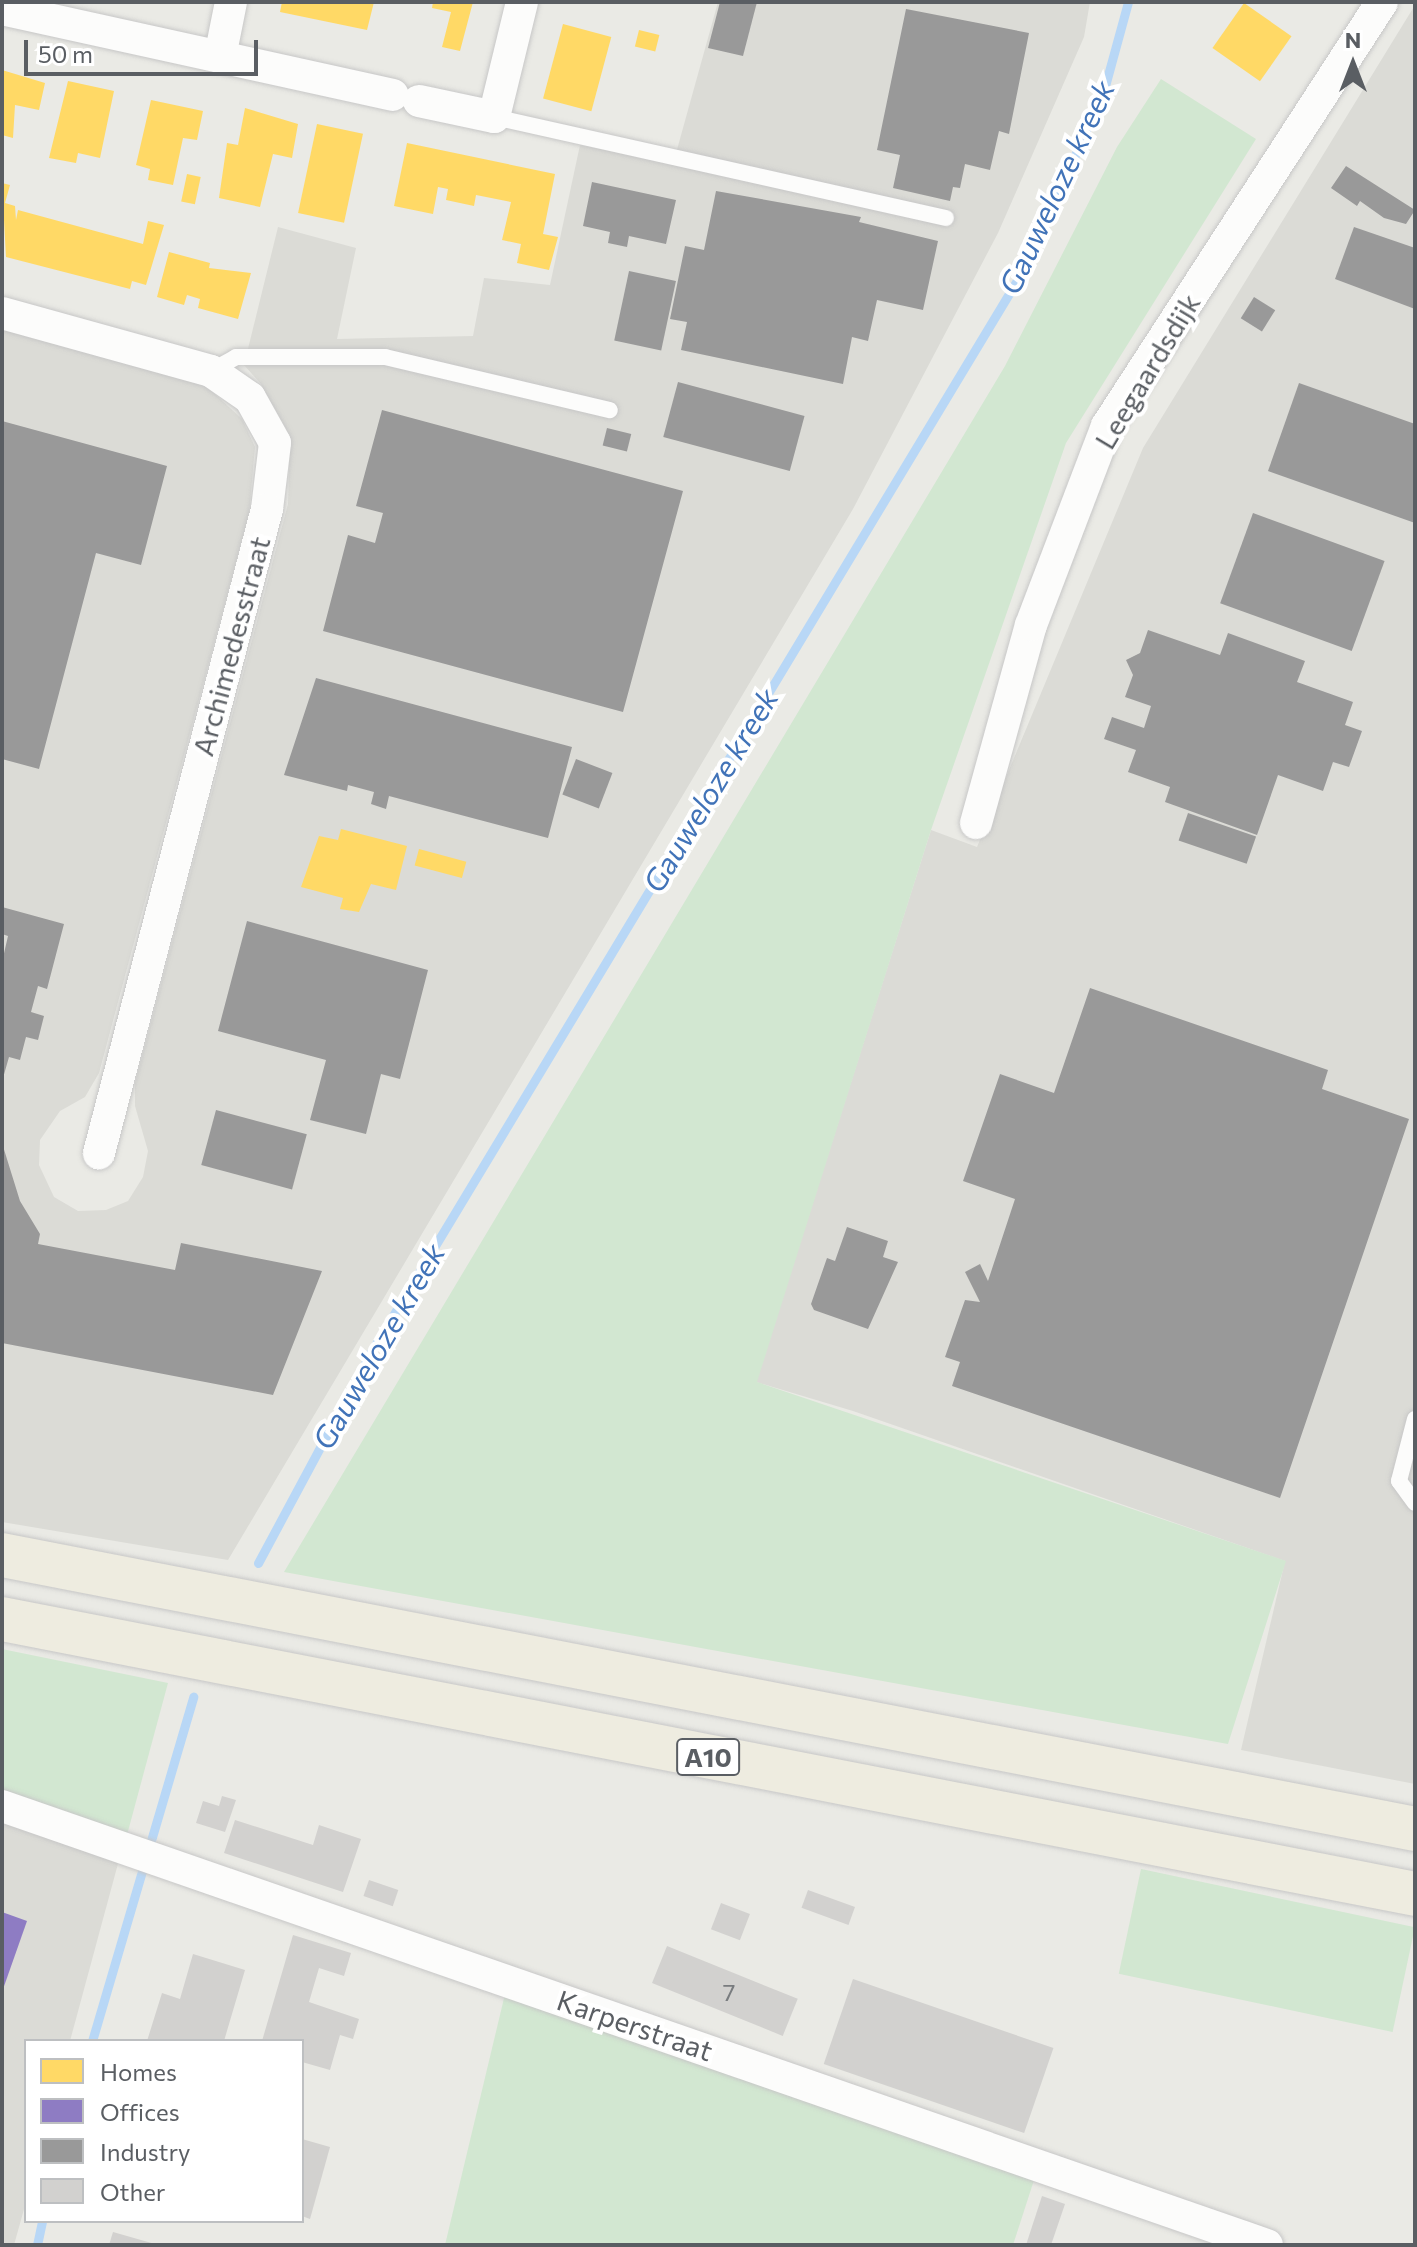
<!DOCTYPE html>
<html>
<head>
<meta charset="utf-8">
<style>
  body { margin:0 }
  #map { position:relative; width:1417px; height:2247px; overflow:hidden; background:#eaeae5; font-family:Commissioner,sans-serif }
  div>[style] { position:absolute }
  .industrial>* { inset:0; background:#dbdbd6 }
  .green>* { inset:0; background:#d2e7d1; transform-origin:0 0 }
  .homes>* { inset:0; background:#ffd966; transform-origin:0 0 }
  .offices>* { inset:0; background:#8e7cc3 }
  .industry>* { inset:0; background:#999; transform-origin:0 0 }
  .stream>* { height:9px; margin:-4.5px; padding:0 4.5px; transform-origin:4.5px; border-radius:4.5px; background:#b8d7f6 }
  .building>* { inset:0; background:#d2d1cf; transform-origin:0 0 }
  .roads { filter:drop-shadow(0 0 2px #c7c7c7) drop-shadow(0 0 2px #c7c7c7) }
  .lane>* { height:16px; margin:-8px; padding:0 8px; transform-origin:8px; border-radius:8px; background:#fcfcfb }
  .street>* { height:32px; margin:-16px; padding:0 16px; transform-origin:16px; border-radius:16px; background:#fcfcfb }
  .highway>* { height:44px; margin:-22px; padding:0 22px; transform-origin:22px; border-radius:22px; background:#eeece0 }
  span { translate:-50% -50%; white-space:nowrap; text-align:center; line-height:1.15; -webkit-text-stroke:8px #fff; paint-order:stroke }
  .number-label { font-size:24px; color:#797c7f }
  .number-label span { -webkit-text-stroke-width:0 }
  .shield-label span { padding:2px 6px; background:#fff; border:2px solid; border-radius:6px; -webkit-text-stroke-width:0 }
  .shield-label { font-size:26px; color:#5a5e63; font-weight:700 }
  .street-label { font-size:28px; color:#5a5e63 }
  .water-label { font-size:30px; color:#4173b8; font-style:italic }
  .frame { position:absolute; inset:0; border:4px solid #5a5e63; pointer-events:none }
  .legend { position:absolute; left:24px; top:2039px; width:280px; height:184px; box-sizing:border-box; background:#fff; border:2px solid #bdbfc1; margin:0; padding:10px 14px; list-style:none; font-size:24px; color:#5a5e63 }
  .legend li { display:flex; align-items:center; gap:16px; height:40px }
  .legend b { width:40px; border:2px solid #bdbfc1 }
  .north { position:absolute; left:1313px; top:24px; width:80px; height:80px; -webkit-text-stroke:6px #fff; paint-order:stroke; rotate:0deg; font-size:22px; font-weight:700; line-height:32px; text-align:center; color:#5a5e63 }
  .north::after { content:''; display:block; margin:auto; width:28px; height:36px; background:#5a5e63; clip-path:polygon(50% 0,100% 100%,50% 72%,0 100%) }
  .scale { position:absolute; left:24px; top:40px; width:234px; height:36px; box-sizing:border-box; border:4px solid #5a5e63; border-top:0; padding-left:10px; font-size:24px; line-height:28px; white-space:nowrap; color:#5a5e63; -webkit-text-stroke:6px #fff; paint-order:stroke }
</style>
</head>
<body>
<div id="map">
  <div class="industrial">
    <div style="clip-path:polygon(718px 2px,1090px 2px,1084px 37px,998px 233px,853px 509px,228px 1560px,2px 1522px,2px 329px,203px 383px,242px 419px,255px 447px,249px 513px,99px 1073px,85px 1097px,60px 1111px,40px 1140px,39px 1165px,54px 1197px,78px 1211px,106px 1210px,128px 1201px,143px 1177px,148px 1151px,135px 1106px,135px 1083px,288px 504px,290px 436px,261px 384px,244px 365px,278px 227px,356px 248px,337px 339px,473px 336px,484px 278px,550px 285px,580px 145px,673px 164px)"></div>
    <div style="clip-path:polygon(1415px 5px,1415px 1784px,1241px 1750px,1285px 1561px,853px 1411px,756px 1382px,931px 830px,977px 847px,1143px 448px)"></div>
    <div style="clip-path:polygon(2px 1818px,119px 1860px,70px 2041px,26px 2041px,26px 2202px,14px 2245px,2px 2245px)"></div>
  </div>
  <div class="green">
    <div style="clip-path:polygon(1161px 79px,1256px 139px,1066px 443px,931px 830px,757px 1382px,1286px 1561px,1228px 1744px,284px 1572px,1005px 366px,1117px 147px)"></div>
    <div style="clip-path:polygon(2px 1649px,168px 1683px,127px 1835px,2px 1792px)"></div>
    <div style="left:1141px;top:1869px;width:280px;height:107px;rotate:12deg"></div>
    <div style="clip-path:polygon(505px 1994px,1035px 2177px,1013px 2245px,445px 2245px)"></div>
  </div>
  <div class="homes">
    <div style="clip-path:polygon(282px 2px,374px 2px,367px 30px,280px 12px)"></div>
    <div style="clip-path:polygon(433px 2px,473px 2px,460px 51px,442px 47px,451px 12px,432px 8px)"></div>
    <div style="left:1244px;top:3px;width:58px;height:55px;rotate:35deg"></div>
    <div style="left:563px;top:24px;width:50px;height:77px;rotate:15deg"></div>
    <div style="left:639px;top:30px;width:21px;height:17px;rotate:14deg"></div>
    <div style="clip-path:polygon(2px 70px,45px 83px,39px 110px,15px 105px,13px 138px,2px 135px)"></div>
    <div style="clip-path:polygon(68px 81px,114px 91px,100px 158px,78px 153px,76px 163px,49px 158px)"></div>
    <div style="clip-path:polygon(151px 100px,203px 111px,197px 140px,183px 138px,173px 185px,148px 180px,150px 169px,136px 165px)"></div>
    <div style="clip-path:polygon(245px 108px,298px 124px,292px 158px,273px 154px,260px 207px,219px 198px,227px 143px,238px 145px)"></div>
    <div style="left:317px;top:124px;width:47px;height:91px;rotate:12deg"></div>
    <div style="clip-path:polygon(407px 143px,555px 174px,543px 234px,558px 237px,549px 270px,517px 263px,521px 244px,502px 240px,511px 202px,476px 195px,474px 206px,446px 200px,448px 189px,438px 187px,433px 214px,394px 206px)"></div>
    <div style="left:187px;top:174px;width:14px;height:28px;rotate:12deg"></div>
    <div style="clip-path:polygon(2px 183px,10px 185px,5px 203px,15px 206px,16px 220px,18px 210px,143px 244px,148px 221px,164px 225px,146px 285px,132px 281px,130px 289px,6px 257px)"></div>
    <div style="clip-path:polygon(169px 252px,210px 263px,209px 268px,251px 273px,238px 319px,198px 308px,200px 299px,187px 295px,184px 305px,157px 297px)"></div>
    <div style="clip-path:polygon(341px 829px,407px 846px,396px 890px,371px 884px,359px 912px,340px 909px,343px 898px,301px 887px,319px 836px,338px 840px)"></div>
    <div style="left:419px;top:849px;width:49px;height:17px;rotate:15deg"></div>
  </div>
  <div class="offices">
    <div style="clip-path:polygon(2px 1912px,27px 1921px,2px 1992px)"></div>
  </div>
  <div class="industry">
    <div style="clip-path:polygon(720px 2px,757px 2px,743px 56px,708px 48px)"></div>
    <div style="clip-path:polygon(906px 9px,1029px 33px,1009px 134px,999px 131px,990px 170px,965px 164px,960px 188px,953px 187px,950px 201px,893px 188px,900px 155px,877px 150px)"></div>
    <div style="clip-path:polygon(1346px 166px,1415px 210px,1406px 224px,1384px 218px,1360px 201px,1357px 206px,1331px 188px)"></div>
    <div style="clip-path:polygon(592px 182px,676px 200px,666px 244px,629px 236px,627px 247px,608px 243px,610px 232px,583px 226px)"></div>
    <div style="clip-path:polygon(716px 191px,861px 217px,859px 222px,938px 241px,923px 310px,877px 300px,868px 341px,852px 337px,843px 384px,681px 350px,687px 322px,670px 319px,685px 246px,704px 250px)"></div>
    <div style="clip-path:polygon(1354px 227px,1415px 248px,1415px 309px,1335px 279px)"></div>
    <div style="left:629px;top:271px;width:48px;height:71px;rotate:12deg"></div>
    <div style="left:1254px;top:297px;width:25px;height:25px;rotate:32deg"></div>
    <div style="left:678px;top:382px;width:131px;height:57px;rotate:15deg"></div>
    <div style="clip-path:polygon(1299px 383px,1415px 424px,1415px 523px,1268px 471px)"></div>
    <div style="clip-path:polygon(382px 410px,683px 491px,623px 712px,323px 631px,348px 535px,375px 543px,383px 513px,356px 506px)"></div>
    <div style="clip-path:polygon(2px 421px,167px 466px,141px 565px,96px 553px,39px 769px,2px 759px)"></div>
    <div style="left:607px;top:428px;width:25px;height:18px;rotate:14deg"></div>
    <div style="left:1253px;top:513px;width:140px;height:96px;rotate:20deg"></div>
    <div style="clip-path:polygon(1148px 630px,1220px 655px,1228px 633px,1305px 661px,1297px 682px,1353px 702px,1345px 725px,1362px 731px,1349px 767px,1333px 762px,1323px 791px,1278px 775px,1257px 835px,1165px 802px,1170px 787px,1128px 772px,1136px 750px,1104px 739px,1112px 717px,1144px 728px,1151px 706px,1125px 697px,1133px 675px,1126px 660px,1140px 653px)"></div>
    <div style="clip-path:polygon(316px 678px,572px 747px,548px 838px,389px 796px,386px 809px,371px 804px,374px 792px,348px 785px,347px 791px,284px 775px)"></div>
    <div style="left:576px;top:759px;width:39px;height:38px;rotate:21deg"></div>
    <div style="left:1188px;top:813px;width:72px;height:29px;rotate:19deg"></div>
    <div style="clip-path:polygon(2px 907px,64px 924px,47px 989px,38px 986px,31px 1012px,44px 1016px,38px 1040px,26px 1037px,20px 1060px,9px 1057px,3px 1078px,2px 962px,8px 936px,2px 934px)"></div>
    <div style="clip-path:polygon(247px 921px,428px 970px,400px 1079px,381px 1074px,366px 1134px,310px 1120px,326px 1060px,218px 1031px)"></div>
    <div style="clip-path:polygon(1090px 988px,1328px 1070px,1322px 1089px,1409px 1119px,1280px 1498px,952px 1386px,960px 1362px,945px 1357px,965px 1300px,980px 1302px,965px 1272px,980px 1264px,988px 1281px,1015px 1199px,963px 1181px,1000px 1074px,1054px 1093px)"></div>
    <div style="left:216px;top:1110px;width:94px;height:57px;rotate:15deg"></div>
    <div style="clip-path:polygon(2px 1143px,20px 1201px,40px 1234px,38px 1244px,175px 1270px,181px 1243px,322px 1271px,273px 1395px,2px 1343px)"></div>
    <div style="clip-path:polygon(847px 1227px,888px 1241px,883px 1257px,898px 1262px,868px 1329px,814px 1310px,811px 1304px,827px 1258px,835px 1261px)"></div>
  </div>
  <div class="stream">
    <div style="left:258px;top:1563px;width:239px;rotate:-61.8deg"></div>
    <div style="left:371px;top:1352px;width:1279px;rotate:-58.92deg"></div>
    <div style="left:1031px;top:257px;width:186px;rotate:-66.6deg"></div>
    <div style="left:1105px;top:86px;width:87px;rotate:-74.7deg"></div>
    <div style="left:92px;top:2041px;width:359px;rotate:-73.6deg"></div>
    <div style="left:37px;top:2245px;width:25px;rotate:-78deg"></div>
  </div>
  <div class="building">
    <div style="clip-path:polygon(222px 1796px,236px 1800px,225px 1832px,196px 1823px,203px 1801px,219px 1806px)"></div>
    <div style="clip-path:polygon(235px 1820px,313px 1845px,319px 1825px,361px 1839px,343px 1892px,224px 1853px)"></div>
    <div style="left:369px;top:1880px;width:31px;height:17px;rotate:19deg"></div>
    <div style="left:808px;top:1890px;width:50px;height:19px;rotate:20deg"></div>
    <div style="left:721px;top:1903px;width:31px;height:28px;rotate:21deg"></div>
    <div style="clip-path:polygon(293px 1935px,351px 1953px,344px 1976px,319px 1968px,309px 2002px,359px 2019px,353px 2039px,340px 2035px,330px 2070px,302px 2062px,302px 2041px,262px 2041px)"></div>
    <div style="left:667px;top:1946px;width:141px;height:40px;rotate:22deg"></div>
    <div style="clip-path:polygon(193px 1954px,245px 1970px,224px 2041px,147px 2041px,162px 1993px,180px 1999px)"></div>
    <div style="left:853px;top:1979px;width:212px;height:90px;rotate:19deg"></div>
    <div style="clip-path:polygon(302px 2139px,330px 2147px,310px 2219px,302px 2216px)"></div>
    <div style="clip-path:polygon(1042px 2196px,1065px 2204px,1051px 2245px,1026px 2245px)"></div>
    <div style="clip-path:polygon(113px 2232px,155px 2244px,155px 2245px,109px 2245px)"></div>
  </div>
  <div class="roads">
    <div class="lane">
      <div style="left:494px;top:117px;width:463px;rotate:12.6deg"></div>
      <div style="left:211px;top:371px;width:29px;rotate:-29deg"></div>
      <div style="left:236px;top:357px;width:149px"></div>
      <div style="left:385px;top:357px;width:231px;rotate:13.3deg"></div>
      <div style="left:1415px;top:1419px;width:64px;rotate:104.5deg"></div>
      <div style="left:1399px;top:1481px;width:27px;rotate:54deg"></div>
    </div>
    <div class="street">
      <div style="left:2px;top:9px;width:400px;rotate:12.4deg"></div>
      <div style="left:220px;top:57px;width:56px;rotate:-78.7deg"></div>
      <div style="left:419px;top:101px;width:77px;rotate:12deg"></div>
      <div style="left:494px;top:117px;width:118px;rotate:-76.3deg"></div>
      <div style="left:2px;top:313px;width:217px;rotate:15.5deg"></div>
      <div style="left:211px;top:371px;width:47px;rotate:34.7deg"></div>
      <div style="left:250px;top:398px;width:51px;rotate:60.9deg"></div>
      <div style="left:275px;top:443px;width:66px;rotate:96.9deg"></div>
      <div style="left:267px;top:509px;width:666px;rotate:104.62deg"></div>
      <div style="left:976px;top:823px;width:205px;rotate:-74.5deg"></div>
      <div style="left:1031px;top:625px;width:213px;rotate:-69.1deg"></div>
      <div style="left:1107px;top:426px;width:505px;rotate:-57.03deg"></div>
      <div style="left:2px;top:1806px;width:1339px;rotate:19.14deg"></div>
    </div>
    <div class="highway">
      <div style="left:2px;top:1555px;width:1439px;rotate:10.97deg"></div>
      <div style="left:2px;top:1619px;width:1440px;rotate:11.01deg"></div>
    </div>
  </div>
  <div class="number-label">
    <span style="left:729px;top:1992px">7</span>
  </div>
  <div class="shield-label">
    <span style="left:708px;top:1757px">A10</span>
  </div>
  <div class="street-label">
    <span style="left:1147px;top:371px;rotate:-59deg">Leegaardsdijk</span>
    <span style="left:231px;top:646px;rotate:-75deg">Archimedesstraat</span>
    <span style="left:635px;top:2025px;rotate:19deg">Karperstraat</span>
  </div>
  <div class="water-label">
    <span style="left:1056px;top:187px;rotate:-65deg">Gauweloze kreek</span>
    <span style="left:710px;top:790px;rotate:-59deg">Gauweloze kreek</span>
    <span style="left:378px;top:1346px;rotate:-60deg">Gauweloze kreek</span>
  </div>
  <div class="frame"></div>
  <ul class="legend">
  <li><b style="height:22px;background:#ffd966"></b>Homes</li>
  <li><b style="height:22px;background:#8e7cc3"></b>Offices</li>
  <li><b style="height:22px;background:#999"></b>Industry</li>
  <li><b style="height:22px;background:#d2d1cf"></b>Other</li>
  </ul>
  <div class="north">N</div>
  <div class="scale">50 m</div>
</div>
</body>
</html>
